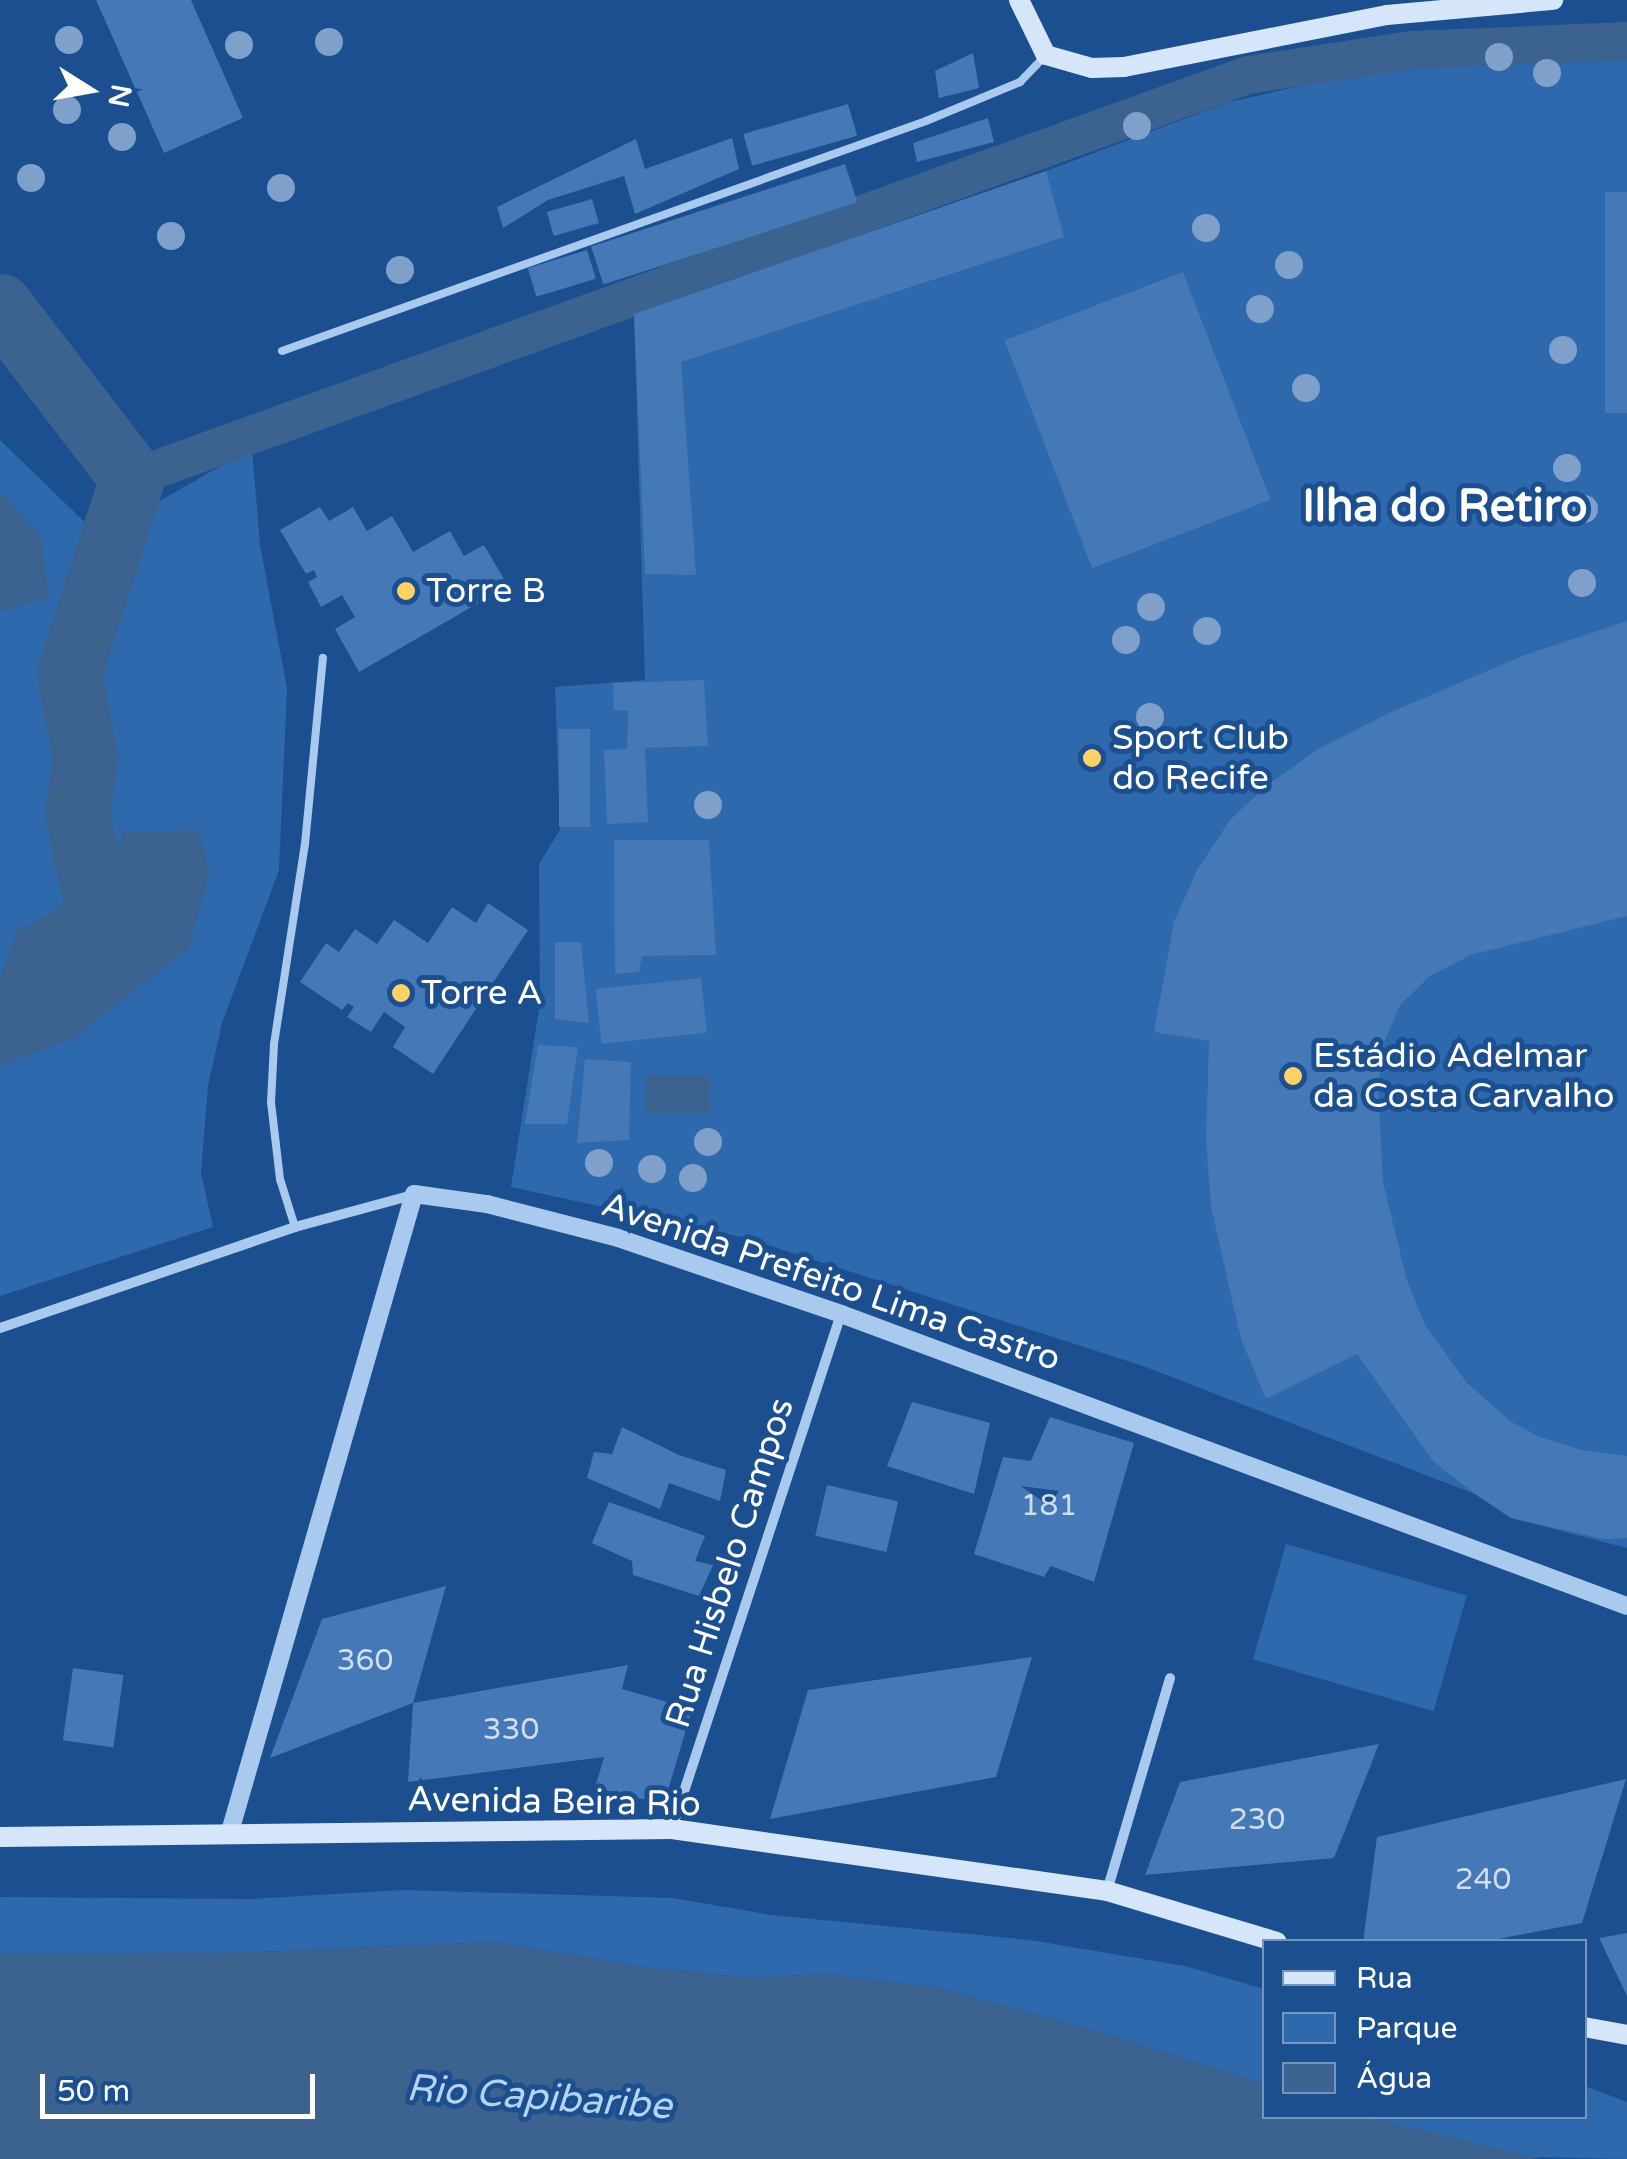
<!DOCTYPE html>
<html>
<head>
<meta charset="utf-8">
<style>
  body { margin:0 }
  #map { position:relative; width:1627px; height:2159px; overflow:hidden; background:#1b4f8f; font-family:"Varela Round",sans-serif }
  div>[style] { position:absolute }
  .green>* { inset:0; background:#2e69ad; transform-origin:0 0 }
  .water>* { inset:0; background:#3c6290; transform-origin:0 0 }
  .canal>* { height:38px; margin:-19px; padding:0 19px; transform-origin:19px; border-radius:19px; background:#3c6290 }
  .river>* { height:65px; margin:-32.5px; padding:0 32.5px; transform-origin:32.5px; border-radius:32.5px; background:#3c6290 }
  .building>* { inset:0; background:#4478b7; transform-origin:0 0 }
  .service>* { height:8px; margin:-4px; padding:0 4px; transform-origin:4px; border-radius:4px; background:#a9c9ee }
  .minor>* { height:10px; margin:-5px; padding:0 5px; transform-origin:5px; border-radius:5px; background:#a9c9ee }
  .tertiary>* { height:18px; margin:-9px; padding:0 9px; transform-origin:9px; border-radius:9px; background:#a9c9ee }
  .secondary>* { height:20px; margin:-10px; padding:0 10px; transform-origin:10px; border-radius:10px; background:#d6e6fa }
  .trees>* { width:28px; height:28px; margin:-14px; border-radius:50%; background:#7ea0ca }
  .dots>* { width:28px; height:28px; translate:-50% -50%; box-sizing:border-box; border:5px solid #1b4f8f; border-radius:50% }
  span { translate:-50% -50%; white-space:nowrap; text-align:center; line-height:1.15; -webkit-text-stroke:10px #1b4f8f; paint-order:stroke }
  .number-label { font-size:30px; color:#d0dded }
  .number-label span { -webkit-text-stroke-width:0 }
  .poi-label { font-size:35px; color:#fff }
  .left { translate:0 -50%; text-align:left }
  .street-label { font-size:35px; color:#fff }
  .water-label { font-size:38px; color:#b5d3f5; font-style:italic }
  .district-label { font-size:45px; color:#fff; font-weight:700 }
  .legend { position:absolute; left:1262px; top:1939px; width:325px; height:180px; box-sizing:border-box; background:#1b4f8f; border:2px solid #7695bc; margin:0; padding:12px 18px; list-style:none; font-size:30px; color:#fff }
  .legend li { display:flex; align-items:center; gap:20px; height:50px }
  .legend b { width:50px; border:2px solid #7695bc }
  .north { position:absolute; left:40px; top:40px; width:100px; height:100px; -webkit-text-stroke:8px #1b4f8f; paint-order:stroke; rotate:101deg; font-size:28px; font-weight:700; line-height:40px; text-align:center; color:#fff }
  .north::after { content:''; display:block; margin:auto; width:35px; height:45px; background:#fff; clip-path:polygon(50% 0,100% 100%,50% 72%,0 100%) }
  .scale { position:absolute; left:40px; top:2074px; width:275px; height:45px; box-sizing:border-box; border:5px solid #fff; border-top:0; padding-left:12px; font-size:30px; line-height:35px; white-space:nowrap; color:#fff; -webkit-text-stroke:8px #1b4f8f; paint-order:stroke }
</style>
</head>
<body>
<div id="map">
  <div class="green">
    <div style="clip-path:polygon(1627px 53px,1627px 1548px,1511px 1518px,1475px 1494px,1143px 1366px,746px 1238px,511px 1187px,540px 1003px,539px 864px,560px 830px,555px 687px,645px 680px,634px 314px,1046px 171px,1229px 102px,1377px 69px)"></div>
    <div style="clip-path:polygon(0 440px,99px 536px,252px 448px,260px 545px,287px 688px,279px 870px,222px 1023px,208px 1086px,201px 1173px,213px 1227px,0 1296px)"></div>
    <div style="left:1286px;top:1544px;width:188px;height:120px;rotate:16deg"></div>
    <div style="clip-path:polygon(403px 1890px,673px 1898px,771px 1915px,1030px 1940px,1185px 1966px,1264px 1989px,1264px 2084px,1096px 2031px,937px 1988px,825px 1974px,747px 1978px,643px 1967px,493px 1942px,258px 1952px,0 1954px,0 1897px,251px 1899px)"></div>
    <div style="clip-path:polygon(1585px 2086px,1627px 2102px,1627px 2159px,1525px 2157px,1366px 2117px,1584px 2116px)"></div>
  </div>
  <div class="water">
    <div style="clip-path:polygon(0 493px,41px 536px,49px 597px,0 612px)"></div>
    <div style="clip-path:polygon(198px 830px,210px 872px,189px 948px,72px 1039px,0 1066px,0 978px,17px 931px,70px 902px,116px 861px,122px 832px)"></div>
    <div style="left:710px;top:1075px;width:38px;height:65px;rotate:90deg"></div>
    <div style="clip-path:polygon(493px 1942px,643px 1967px,747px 1978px,825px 1974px,937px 1988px,1096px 2031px,1264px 2084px,1264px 2116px,1366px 2117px,1540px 2159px,0 2159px,0 1954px,258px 1952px)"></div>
  </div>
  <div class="canal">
    <div style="left:132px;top:478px;width:1187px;rotate:-19.86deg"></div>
    <div style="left:1248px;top:75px;width:166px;rotate:-8.7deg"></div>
    <div style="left:1412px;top:50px;width:215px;rotate:-2.4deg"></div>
  </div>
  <div class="river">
    <div style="left:0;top:306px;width:217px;rotate:52.5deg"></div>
    <div style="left:132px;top:478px;width:205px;rotate:107.9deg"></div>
    <div style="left:69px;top:673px;width:86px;rotate:79.2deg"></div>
    <div style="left:85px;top:757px;width:58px;rotate:98deg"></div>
    <div style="left:77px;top:814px;width:93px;rotate:77.6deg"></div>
    <div style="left:97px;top:905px;width:104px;rotate:120deg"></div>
    <div style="left:45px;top:995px;width:53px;rotate:148.1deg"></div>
  </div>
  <div class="building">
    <div style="clip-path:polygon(96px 0,191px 0,243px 118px,164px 153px)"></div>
    <div style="clip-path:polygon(973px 53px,979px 88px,939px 98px,935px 71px)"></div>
    <div style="left:848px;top:104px;width:33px;height:109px;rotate:74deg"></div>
    <div style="clip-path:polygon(988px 118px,994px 142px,917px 162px,913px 143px)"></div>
    <div style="clip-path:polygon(732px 138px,739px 169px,635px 214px,624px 176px,548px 200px,503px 228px,497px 207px,636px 139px,645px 169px)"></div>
    <div style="left:845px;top:164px;width:40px;height:267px;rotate:72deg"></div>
    <div style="clip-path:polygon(1046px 171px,1064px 237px,681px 362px,696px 575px,645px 574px,634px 314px)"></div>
    <div style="left:1605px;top:192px;width:22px;height:221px"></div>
    <div style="left:592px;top:199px;width:25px;height:47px;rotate:74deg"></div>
    <div style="left:587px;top:250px;width:30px;height:62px;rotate:73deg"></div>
    <div style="left:1183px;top:272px;width:244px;height:191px;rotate:69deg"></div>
    <div style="clip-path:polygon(320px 507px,329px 521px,353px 507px,367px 531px,392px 516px,413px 552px,450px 531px,464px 556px,484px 545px,508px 586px,359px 672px,335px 629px,355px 617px,342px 595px,321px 607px,308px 582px,317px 577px,314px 570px,306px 574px,280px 530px)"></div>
    <div style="clip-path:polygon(1627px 621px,1627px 916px,1471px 955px,1430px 976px,1400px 1005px,1385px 1040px,1378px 1086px,1383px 1182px,1407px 1281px,1426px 1327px,1467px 1383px,1510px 1421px,1539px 1437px,1582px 1450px,1627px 1456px,1627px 1538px,1604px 1539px,1511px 1518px,1475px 1494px,1433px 1461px,1357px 1354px,1266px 1399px,1241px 1339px,1211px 1207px,1206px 1139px,1209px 1041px,1154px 1032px,1174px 922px,1197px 870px,1230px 820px,1267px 785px,1320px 748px,1391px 712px,1522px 656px)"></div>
    <div style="clip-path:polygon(704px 680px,708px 746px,645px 748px,648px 822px,607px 824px,604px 750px,627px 749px,628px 711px,614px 710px,613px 683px)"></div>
    <div style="left:559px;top:729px;width:31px;height:98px"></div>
    <div style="clip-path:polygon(614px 840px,709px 840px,716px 955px,642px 956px,639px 972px,615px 974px)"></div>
    <div style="clip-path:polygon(488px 903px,528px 930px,433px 1074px,393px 1047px,405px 1027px,384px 1012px,371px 1032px,347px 1017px,354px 1007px,348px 1003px,342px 1010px,300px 982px,326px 943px,339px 952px,355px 929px,377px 944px,394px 920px,428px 943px,452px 907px,476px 923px)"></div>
    <div style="clip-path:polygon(555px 942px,581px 942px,589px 1023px,555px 1019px)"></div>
    <div style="left:701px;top:978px;width:55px;height:106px;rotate:84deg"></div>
    <div style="clip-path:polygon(538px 1045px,578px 1047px,567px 1124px,525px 1124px)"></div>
    <div style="clip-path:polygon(585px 1059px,631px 1062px,629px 1140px,577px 1143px)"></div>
    <div style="clip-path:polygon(912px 1402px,990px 1423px,974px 1494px,887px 1466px)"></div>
    <div style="clip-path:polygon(evenodd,1050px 1417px,1134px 1443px,1094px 1582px,1051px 1566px,1044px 1577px,974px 1554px,1003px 1457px,1031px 1461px,1050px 1417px,1021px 1486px,1059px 1491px,1049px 1506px,1021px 1486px)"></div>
    <div style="clip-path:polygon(622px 1427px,679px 1455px,726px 1470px,720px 1501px,669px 1483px,660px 1509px,587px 1478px,594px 1452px,612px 1454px)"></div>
    <div style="left:827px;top:1485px;width:73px;height:52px;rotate:13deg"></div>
    <div style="clip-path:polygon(609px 1502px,705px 1536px,695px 1561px,713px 1565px,699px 1596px,633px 1575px,632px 1561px,592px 1543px)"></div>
    <div style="clip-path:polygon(446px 1586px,413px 1703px,270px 1758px,322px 1619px)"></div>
    <div style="clip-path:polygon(1032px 1657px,996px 1777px,770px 1819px,808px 1690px)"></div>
    <div style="clip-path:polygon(628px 1665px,622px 1689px,692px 1709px,664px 1804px,595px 1788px,604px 1757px,408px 1782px,413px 1703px)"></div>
    <div style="left:73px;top:1668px;width:51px;height:73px;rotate:8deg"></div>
    <div style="clip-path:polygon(1379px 1744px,1334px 1858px,1145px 1875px,1180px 1782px)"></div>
    <div style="clip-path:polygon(1626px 1779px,1582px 1923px,1482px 1942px,1363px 1942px,1377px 1837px)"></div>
    <div style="clip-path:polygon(1627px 1933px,1627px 1996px,1599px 1938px)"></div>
  </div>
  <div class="service">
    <div style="left:282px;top:351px;width:684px;rotate:-19.65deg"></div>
    <div style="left:926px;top:121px;width:102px;rotate:-22.5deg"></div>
    <div style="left:1020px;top:82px;width:35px;rotate:-46deg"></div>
    <div style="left:295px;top:1227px;width:50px;rotate:-107.4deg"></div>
    <div style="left:280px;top:1179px;width:78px;rotate:-96.7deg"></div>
    <div style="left:271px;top:1102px;width:58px;rotate:-87deg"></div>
    <div style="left:274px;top:1044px;width:202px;rotate:-81.2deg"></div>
    <div style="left:305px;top:844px;width:187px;rotate:-84.5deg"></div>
  </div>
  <div class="minor">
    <div style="left:0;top:1328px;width:312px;rotate:-18.9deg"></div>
    <div style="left:295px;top:1227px;width:122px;rotate:-15.2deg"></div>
    <div style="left:672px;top:1828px;width:541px;rotate:-71.8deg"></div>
    <div style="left:1107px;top:1891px;width:222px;rotate:-73.5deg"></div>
  </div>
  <div class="tertiary">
    <div style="left:229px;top:1835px;width:667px;rotate:-73.9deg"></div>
    <div style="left:414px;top:1194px;width:74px;rotate:7.8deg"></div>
    <div style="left:487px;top:1204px;width:135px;rotate:14.5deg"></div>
    <div style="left:618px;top:1238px;width:236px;rotate:18.8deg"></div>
    <div style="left:841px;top:1314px;width:838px;rotate:20.38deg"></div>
  </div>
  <div class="secondary">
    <div style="left:1019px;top:0;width:61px;rotate:63.9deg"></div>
    <div style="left:1046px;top:55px;width:48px;rotate:15.8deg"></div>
    <div style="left:1092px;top:68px;width:32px;rotate:-2deg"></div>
    <div style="left:1124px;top:67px;width:268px;rotate:-11.2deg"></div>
    <div style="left:1387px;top:15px;width:167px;rotate:-5.2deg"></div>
    <div style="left:0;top:1837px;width:672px;rotate:-0.68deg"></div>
    <div style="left:672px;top:1829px;width:439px;rotate:8.1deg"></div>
    <div style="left:1107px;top:1891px;width:177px;rotate:16.7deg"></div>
    <div style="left:1584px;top:2027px;width:44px;rotate:10.5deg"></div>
  </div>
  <div class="trees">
    <div style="left:69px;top:40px"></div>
    <div style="left:329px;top:42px"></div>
    <div style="left:239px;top:45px"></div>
    <div style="left:1499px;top:57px"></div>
    <div style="left:1547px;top:73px"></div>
    <div style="left:67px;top:110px"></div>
    <div style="left:1137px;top:126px"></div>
    <div style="left:122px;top:137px"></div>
    <div style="left:31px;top:178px"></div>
    <div style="left:281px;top:188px"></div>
    <div style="left:1206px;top:228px"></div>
    <div style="left:171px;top:236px"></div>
    <div style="left:1289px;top:265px"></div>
    <div style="left:400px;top:270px"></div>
    <div style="left:1260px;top:309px"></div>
    <div style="left:1563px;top:350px"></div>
    <div style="left:1306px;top:388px"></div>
    <div style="left:1567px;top:468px"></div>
    <div style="left:1584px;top:509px"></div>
    <div style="left:1582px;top:583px"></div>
    <div style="left:1151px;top:607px"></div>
    <div style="left:1207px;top:631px"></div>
    <div style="left:1126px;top:640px"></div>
    <div style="left:1150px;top:717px"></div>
    <div style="left:708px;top:805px"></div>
    <div style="left:708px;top:1142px"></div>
    <div style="left:599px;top:1163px"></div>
    <div style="left:652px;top:1169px"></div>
    <div style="left:693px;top:1178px"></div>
  </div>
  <div class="dots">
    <div style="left:406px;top:591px;background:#ffd166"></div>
    <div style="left:1092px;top:758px;background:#ffd166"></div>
    <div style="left:401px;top:993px;background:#ffd166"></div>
    <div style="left:1293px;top:1076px;background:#ffd166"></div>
  </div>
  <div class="number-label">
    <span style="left:1049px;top:1506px">181</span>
    <span style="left:365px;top:1661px">360</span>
    <span style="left:511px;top:1730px">330</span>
    <span style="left:1257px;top:1820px">230</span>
    <span style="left:1483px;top:1880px">240</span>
  </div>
  <div class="poi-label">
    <span class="left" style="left:426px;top:591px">Torre B</span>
    <span class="left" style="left:1112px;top:758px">Sport Club<br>do Recife</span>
    <span class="left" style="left:421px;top:993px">Torre A</span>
    <span class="left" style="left:1313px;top:1076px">Estádio Adelmar<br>da Costa Carvalho</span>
  </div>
  <div class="street-label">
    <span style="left:831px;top:1282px;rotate:19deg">Avenida Prefeito Lima Castro</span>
    <span style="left:730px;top:1563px;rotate:-72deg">Rua Hisbelo Campos</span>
    <span style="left:554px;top:1802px;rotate:1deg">Avenida Beira Rio</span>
  </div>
  <div class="water-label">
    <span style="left:539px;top:2098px;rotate:4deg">Rio Capibaribe</span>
  </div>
  <div class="district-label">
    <span style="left:1445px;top:508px">Ilha do Retiro</span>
  </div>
  <ul class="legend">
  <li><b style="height:12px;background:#d6e6fa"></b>Rua</li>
  <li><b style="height:28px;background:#2e69ad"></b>Parque</li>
  <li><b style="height:28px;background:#3c6290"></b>Água</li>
  </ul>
  <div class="north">N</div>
  <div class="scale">50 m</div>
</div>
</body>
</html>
